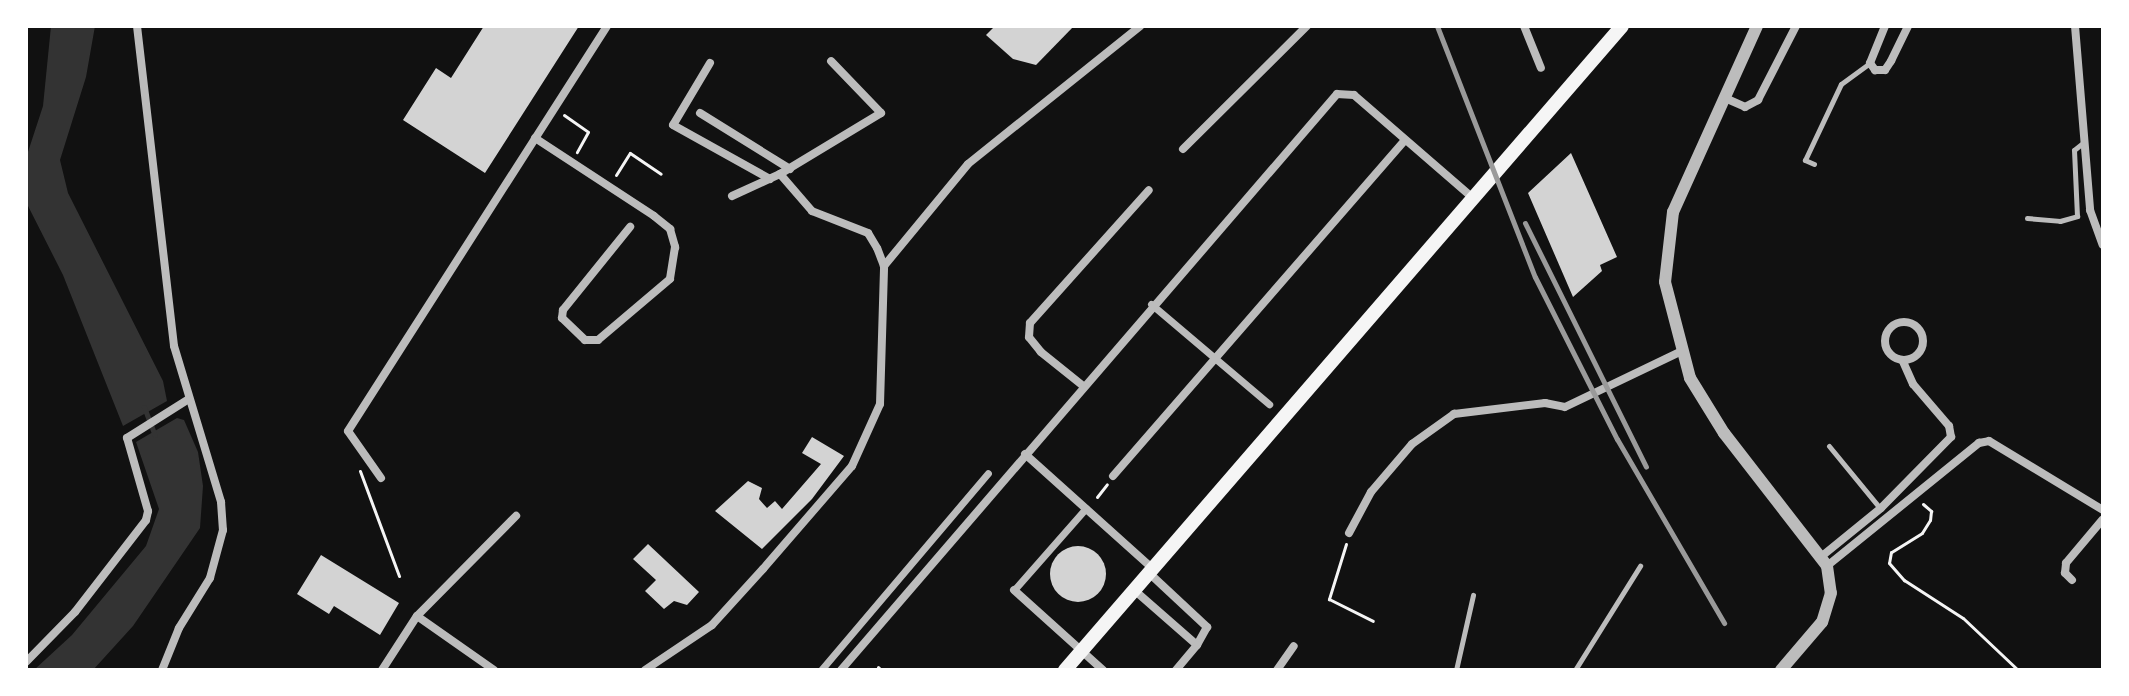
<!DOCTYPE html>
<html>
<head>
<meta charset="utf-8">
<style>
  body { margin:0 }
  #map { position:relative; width:2129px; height:696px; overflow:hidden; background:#111; font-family:Signika,sans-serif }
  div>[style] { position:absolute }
  .water>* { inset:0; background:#333 }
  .stream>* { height:5px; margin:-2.5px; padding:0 2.5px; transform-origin:2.5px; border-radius:2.5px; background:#333 }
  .building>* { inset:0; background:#d3d3d3 }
  .round { border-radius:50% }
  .path>* { height:3px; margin:-1.5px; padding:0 1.5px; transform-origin:1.5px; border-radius:1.5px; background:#f5f5f5 }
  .service>* { height:5px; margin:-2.5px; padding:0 2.5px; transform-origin:2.5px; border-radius:2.5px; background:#bcbcbc }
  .pedestrian>* { height:7px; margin:-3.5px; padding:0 3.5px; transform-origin:3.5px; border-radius:3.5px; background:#bcbcbc }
  .minor>* { height:8px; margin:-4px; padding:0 4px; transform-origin:4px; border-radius:4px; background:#bcbcbc }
  .minor>.ring { margin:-4px; padding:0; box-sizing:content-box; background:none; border:8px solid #bcbcbc; border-radius:50% }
  .tertiary>* { height:12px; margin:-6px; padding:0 6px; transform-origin:6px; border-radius:6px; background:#bcbcbc }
  .secondary>* { height:14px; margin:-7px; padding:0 7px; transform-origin:7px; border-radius:7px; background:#f5f5f5 }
  .rail>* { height:5px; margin:-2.5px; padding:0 2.5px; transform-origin:2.5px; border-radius:2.5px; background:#9a9a9a }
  span { translate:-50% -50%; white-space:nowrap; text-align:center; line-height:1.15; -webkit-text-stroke:7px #fff; paint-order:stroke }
  .frame { position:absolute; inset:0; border:28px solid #fff; pointer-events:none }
</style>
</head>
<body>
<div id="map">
  <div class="water">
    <div style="clip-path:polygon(51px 26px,95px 26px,86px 77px,60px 160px,68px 193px,163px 381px,167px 401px,123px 426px,63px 275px,26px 202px,26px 158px,43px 106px)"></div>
    <div style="clip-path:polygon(177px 418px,184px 420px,198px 452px,203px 486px,200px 528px,133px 626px,93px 670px,34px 670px,72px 635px,146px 546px,159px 509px,136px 442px)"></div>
  </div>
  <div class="stream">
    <div style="left:144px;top:407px;width:30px;rotate:69deg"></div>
  </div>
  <div class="building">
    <div style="clip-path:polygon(484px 26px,579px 26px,485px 173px,403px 120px,436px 68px,451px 78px)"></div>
    <div style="clip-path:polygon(995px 26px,1074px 26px,1036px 65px,1013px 59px,986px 35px)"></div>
    <div style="clip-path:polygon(1571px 153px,1617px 257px,1600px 265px,1602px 271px,1573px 297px,1528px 193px)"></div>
    <div style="clip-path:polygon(812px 437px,844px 456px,812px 499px,762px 549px,715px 511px,748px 481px,762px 488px,759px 499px,767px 508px,775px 501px,782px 509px,821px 464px,802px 453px)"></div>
    <div style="clip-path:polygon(648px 544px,699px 592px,687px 605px,674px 601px,664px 609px,645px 591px,656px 580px,633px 559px)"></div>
    <div class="round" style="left:1050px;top:546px;width:56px;height:56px"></div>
    <div style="clip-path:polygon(321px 555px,399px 603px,380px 635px,334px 606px,329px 614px,297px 594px)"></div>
  </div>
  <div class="path">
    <div style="left:564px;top:115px;width:29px;rotate:35deg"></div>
    <div style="left:588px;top:132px;width:23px;rotate:119deg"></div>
    <div style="left:616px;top:175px;width:26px;rotate:-58deg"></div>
    <div style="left:630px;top:153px;width:37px;rotate:34deg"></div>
    <div style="left:360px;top:471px;width:112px;rotate:69.6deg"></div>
    <div style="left:1097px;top:497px;width:16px;rotate:-52deg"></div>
    <div style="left:1923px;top:504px;width:11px;rotate:41deg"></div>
    <div style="left:1931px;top:511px;width:9px;rotate:96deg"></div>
    <div style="left:1930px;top:520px;width:15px;rotate:122deg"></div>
    <div style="left:1922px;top:533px;width:36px;rotate:148deg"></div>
    <div style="left:1891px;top:552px;width:11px;rotate:100deg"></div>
    <div style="left:1889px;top:563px;width:23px;rotate:49deg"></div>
    <div style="left:1904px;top:580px;width:70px;rotate:32.8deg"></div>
    <div style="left:1963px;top:618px;width:76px;rotate:43.4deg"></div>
    <div style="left:1346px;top:544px;width:58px;rotate:107.2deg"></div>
    <div style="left:1329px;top:599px;width:49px;rotate:26.6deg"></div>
    <div style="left:878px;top:667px;width:4px;rotate:45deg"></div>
  </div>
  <div class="service">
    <div style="left:1814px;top:164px;width:10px;rotate:-156deg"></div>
    <div style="left:1805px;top:160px;width:84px;rotate:-64.7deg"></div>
    <div style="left:1841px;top:84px;width:36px;rotate:-36deg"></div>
    <div style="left:2027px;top:218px;width:33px;rotate:5deg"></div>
    <div style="left:2060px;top:221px;width:18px;rotate:-16deg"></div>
    <div style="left:2077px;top:216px;width:66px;rotate:-92.6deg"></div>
    <div style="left:2074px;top:150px;width:13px;rotate:-39deg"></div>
    <div style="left:1829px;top:446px;width:80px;rotate:50.6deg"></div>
    <div style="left:1456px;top:670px;width:77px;rotate:-77.2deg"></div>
    <div style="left:1575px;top:670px;width:123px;rotate:-58deg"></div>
  </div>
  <div class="pedestrian">
    <div style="left:1151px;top:304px;width:155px;rotate:40.3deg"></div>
    <div style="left:1014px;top:590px;width:109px;rotate:-48.7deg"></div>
    <div style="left:821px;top:670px;width:258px;rotate:-49.7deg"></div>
  </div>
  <div class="minor">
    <div style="left:137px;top:26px;width:322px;rotate:83.4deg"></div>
    <div style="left:174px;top:346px;width:163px;rotate:73.2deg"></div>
    <div style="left:221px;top:502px;width:28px;rotate:86deg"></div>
    <div style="left:223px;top:530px;width:50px;rotate:105.2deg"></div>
    <div style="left:210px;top:578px;width:59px;rotate:121.8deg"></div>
    <div style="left:179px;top:628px;width:45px;rotate:112deg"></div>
    <div style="left:1524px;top:26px;width:45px;rotate:68deg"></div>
    <div style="left:1885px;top:26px;width:40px;rotate:112deg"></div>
    <div style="left:1870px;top:63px;width:9px;rotate:54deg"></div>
    <div style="left:1875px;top:70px;width:10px"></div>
    <div style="left:1885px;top:70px;width:11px;rotate:-56deg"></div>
    <div style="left:1891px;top:61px;width:39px;rotate:-64deg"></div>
    <div style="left:2075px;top:26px;width:185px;rotate:85.3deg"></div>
    <div style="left:2090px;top:210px;width:37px;rotate:70deg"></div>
    <div style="left:710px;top:63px;width:72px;rotate:120.8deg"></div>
    <div style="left:673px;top:125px;width:111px;rotate:29.1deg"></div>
    <div style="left:1725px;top:98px;width:22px;rotate:24deg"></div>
    <div style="left:1745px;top:107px;width:15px;rotate:-28deg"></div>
    <div style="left:1758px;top:100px;width:83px;rotate:-62.8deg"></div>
    <div style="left:700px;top:113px;width:106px;rotate:31.9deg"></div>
    <div style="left:535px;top:138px;width:142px;rotate:33.2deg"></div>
    <div style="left:654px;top:216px;width:21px;rotate:39deg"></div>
    <div style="left:670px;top:229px;width:19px;rotate:74deg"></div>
    <div style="left:675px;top:247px;width:32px;rotate:99deg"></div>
    <div style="left:670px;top:279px;width:94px;rotate:139.7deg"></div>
    <div style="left:598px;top:340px;width:13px;rotate:180deg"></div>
    <div style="left:585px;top:340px;width:32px;rotate:-136deg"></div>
    <div style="left:562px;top:318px;width:8px;rotate:-83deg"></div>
    <div style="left:563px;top:310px;width:107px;rotate:-51.1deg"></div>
    <div style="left:1183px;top:149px;width:175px;rotate:-44.8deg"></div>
    <div style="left:732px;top:196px;width:53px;rotate:-24.6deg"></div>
    <div style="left:780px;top:174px;width:118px;rotate:-31.1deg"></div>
    <div style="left:881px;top:113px;width:72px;rotate:-133.9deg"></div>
    <div style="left:884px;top:266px;width:132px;rotate:-50.5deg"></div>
    <div style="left:968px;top:164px;width:221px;rotate:-38.7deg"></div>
    <div class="ring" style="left:1885px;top:322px;width:30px;height:30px"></div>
    <div style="left:1082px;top:385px;width:53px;rotate:-141.2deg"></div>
    <div style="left:1041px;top:352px;width:19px;rotate:-129deg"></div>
    <div style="left:1029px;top:337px;width:14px;rotate:-86deg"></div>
    <div style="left:1030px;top:323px;width:178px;rotate:-48.2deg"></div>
    <div style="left:1025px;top:454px;width:169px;rotate:41.9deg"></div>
    <div style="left:1113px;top:476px;width:445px;rotate:-49deg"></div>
    <div style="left:381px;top:478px;width:57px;rotate:-125.1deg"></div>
    <div style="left:348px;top:431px;width:481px;rotate:-57.4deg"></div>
    <div style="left:1349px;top:533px;width:47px;rotate:-61.8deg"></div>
    <div style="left:1371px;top:492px;width:63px;rotate:-49.5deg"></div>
    <div style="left:1412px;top:444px;width:52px;rotate:-35.5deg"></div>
    <div style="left:1454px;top:414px;width:92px;rotate:-6.9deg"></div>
    <div style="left:1545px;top:403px;width:20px;rotate:11deg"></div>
    <div style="left:1565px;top:407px;width:127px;rotate:-25.6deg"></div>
    <div style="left:1822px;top:556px;width:76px;rotate:-39.1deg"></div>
    <div style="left:1881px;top:508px;width:100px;rotate:-45.4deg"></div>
    <div style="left:1951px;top:437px;width:11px;rotate:-100deg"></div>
    <div style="left:1949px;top:426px;width:55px;rotate:-130.6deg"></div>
    <div style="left:1913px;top:384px;width:24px;rotate:-114deg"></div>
    <div style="left:1827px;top:566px;width:196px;rotate:-39deg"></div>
    <div style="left:1979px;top:443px;width:10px;rotate:-11deg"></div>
    <div style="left:1989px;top:441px;width:133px;rotate:31.2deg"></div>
    <div style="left:1148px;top:572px;width:81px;rotate:43deg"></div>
    <div style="left:1207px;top:627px;width:21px;rotate:119deg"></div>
    <div style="left:2072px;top:580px;width:10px;rotate:-135deg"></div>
    <div style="left:2065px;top:573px;width:10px;rotate:-84deg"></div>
    <div style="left:2066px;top:563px;width:57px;rotate:-49.9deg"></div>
    <div style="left:1133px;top:589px;width:85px;rotate:41.2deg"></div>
    <div style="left:1197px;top:645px;width:33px;rotate:130deg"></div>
    <div style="left:1014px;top:590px;width:120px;rotate:42deg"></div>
    <div style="left:417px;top:616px;width:94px;rotate:35deg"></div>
    <div style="left:26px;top:662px;width:70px;rotate:-45.6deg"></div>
    <div style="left:75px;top:612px;width:116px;rotate:-52.3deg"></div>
    <div style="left:146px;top:520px;width:9px;rotate:-77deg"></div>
    <div style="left:148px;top:511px;width:76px;rotate:-106deg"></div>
    <div style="left:127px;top:438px;width:71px;rotate:-32.3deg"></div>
    <div style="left:382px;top:670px;width:64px;rotate:-57.1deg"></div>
    <div style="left:417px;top:616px;width:141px;rotate:-45.3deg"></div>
    <div style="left:645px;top:670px;width:81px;rotate:-33.9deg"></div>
    <div style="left:712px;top:625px;width:76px;rotate:-47.7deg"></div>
    <div style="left:763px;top:569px;width:136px;rotate:-49.2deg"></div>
    <div style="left:852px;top:466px;width:68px;rotate:-65.7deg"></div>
    <div style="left:880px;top:404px;width:138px;rotate:-88.3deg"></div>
    <div style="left:884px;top:266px;width:19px;rotate:-111deg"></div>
    <div style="left:877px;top:248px;width:17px;rotate:-121deg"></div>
    <div style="left:868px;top:233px;width:60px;rotate:-158.6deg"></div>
    <div style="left:812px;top:211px;width:49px;rotate:-130.9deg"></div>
    <div style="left:841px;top:670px;width:760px;rotate:-49.27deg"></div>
    <div style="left:1337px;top:94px;width:17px;rotate:3deg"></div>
    <div style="left:1354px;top:95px;width:157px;rotate:40.9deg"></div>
    <div style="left:1277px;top:670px;width:29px;rotate:-55deg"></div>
  </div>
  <div class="tertiary">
    <div style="left:1757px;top:26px;width:204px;rotate:114.3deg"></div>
    <div style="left:1673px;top:212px;width:70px;rotate:96.5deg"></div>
    <div style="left:1665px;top:282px;width:99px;rotate:75.4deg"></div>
    <div style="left:1690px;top:378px;width:65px;rotate:58.3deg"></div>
    <div style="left:1724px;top:433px;width:168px;rotate:52.2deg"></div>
    <div style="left:1827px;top:566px;width:27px;rotate:82deg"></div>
    <div style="left:1831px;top:593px;width:30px;rotate:107deg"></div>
    <div style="left:1822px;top:622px;width:63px;rotate:130.5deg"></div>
  </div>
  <div class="secondary">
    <div style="left:1065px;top:670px;width:851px;rotate:-49.14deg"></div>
  </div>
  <div class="rail">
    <div style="left:1437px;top:26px;width:269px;rotate:68.7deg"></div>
    <div style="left:1535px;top:277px;width:182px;rotate:63.2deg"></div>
    <div style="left:1617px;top:439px;width:213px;rotate:59.8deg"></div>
    <div style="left:1525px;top:223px;width:272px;rotate:63.6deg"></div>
  </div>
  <div class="frame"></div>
</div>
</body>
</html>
